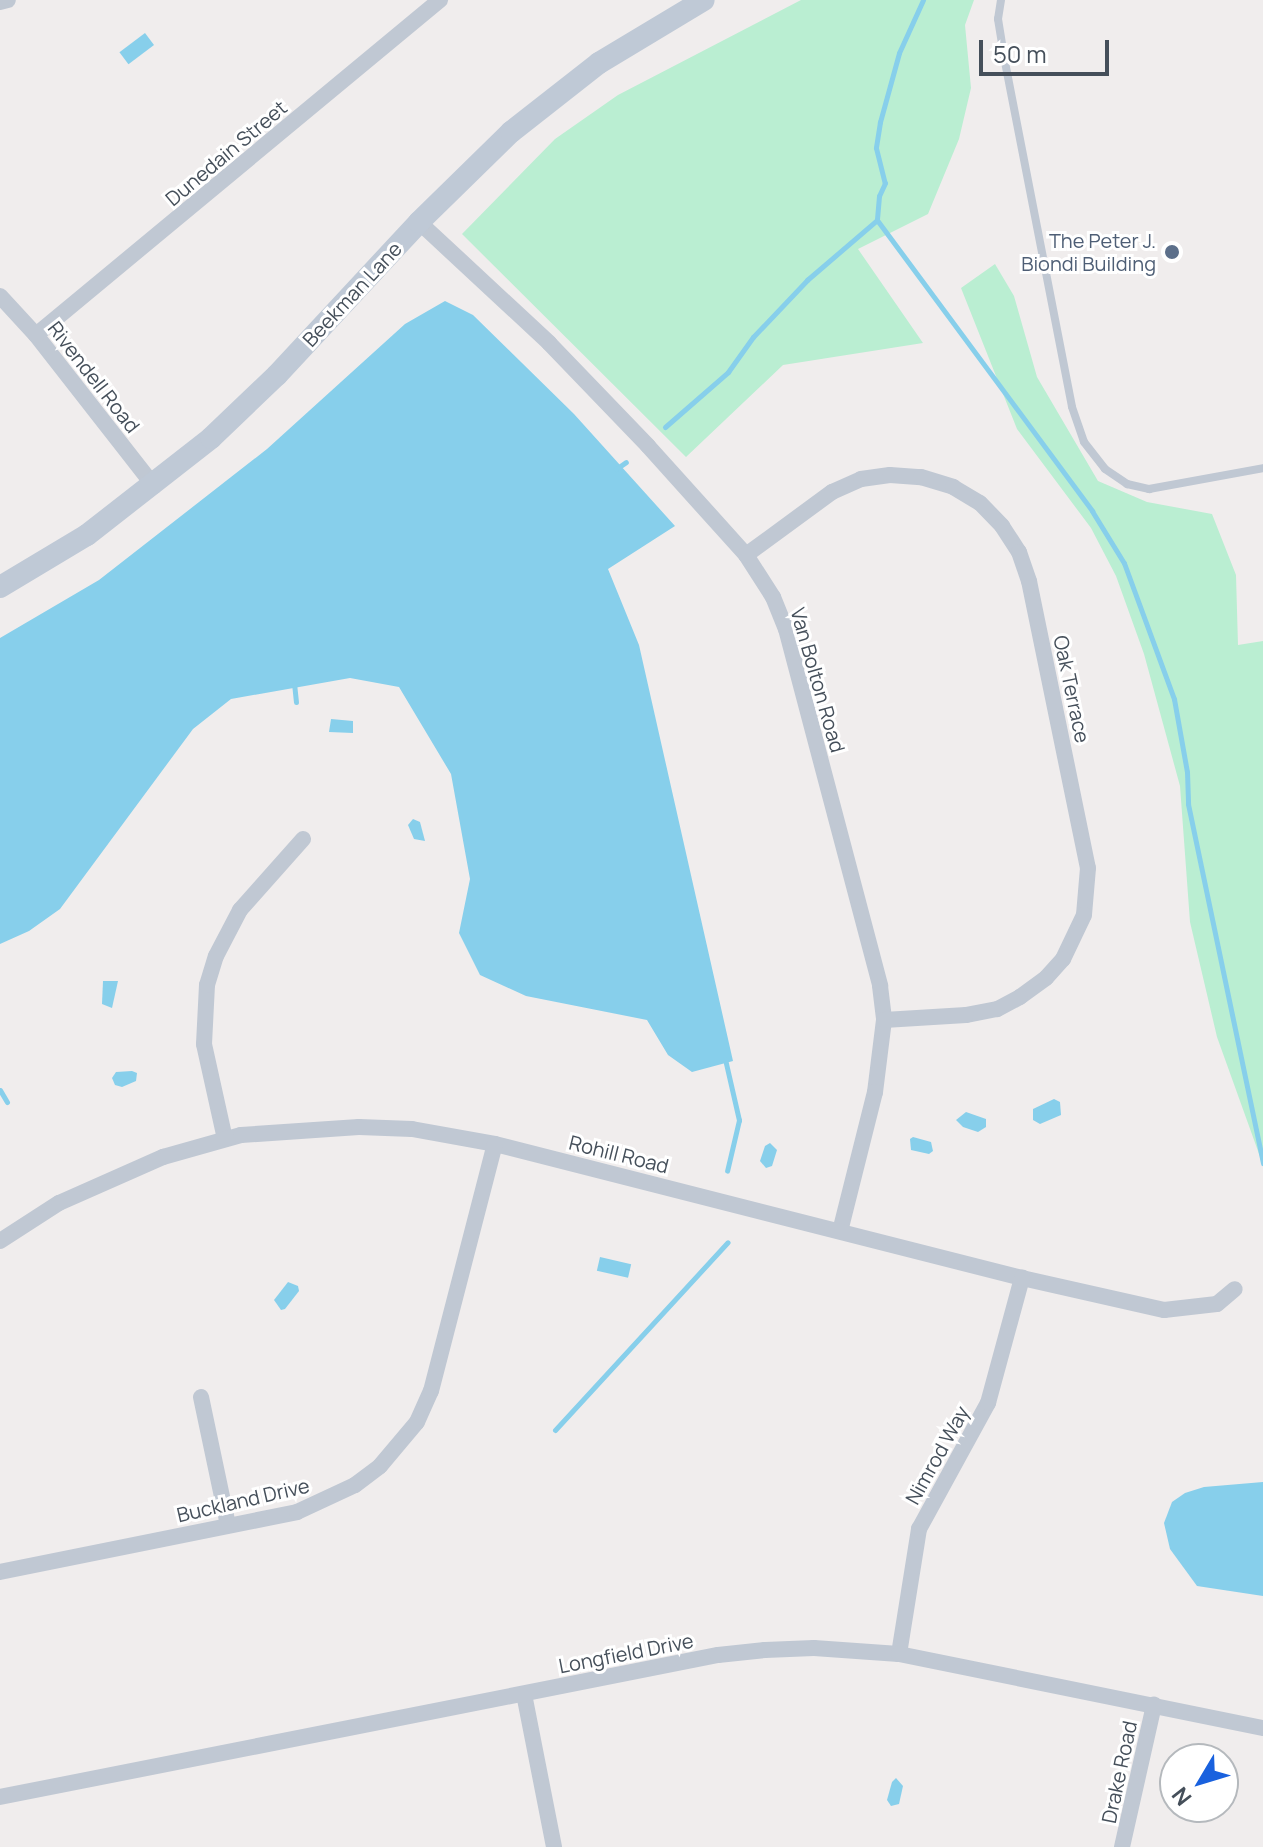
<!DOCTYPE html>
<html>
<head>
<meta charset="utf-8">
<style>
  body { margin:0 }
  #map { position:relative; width:1263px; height:1847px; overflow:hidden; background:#f0eded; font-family:Manrope,sans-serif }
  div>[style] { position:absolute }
  .green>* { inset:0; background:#baeed2 }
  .water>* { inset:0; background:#87cfeb; transform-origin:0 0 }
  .stream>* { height:5px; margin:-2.5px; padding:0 2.5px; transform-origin:2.5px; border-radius:2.5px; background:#87cfeb }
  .lane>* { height:8px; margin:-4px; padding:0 4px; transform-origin:4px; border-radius:4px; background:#c0c8d3 }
  .street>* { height:16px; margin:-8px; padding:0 8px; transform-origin:8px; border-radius:8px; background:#c0c8d3 }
  .secondary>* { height:22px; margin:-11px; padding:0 11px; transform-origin:11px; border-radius:11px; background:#bfc9d6 }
  .dots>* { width:22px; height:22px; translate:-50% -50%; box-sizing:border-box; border:4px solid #fff; border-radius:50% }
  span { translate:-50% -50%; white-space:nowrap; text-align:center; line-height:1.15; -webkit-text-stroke:6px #fff; paint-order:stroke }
  .street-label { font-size:20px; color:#454f5a }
  .service-label { font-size:20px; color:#4e5e75 }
  .right { translate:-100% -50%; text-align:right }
  .north { position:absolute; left:1159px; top:1743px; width:80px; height:80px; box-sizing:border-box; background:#fff; border:2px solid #b5b9bd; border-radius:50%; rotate:232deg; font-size:22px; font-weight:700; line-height:32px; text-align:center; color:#454f5a }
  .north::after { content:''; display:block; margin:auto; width:28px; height:36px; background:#1961de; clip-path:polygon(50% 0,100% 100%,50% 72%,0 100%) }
  .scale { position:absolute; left:979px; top:40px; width:130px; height:36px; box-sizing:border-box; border:4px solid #454f5a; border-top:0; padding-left:10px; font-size:24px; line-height:28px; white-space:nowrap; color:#454f5a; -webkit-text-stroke:6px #fff; paint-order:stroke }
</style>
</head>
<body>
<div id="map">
  <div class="green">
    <div style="clip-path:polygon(801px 0,974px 0,965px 25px,971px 88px,959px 139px,928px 214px,858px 249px,923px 343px,783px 365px,686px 457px,462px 234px,555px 139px,618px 95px)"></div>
    <div style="clip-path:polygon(995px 264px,1014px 296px,1037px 377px,1098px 481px,1147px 502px,1212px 514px,1236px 575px,1238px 645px,1263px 641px,1263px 1165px,1217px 1037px,1190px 922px,1180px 786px,1144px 654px,1116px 576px,1091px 528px,1017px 429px,961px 288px)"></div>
  </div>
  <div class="water">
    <div style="left:145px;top:33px;width:15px;height:32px;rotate:53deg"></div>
    <div style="clip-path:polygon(445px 301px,473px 315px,574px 414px,675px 526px,608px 569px,639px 645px,733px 1061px,692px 1072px,668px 1055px,647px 1020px,526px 996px,480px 975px,459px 933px,470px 879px,451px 774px,399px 687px,350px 678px,231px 699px,193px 729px,60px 909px,29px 931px,0 944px,0 638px,99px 580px,267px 449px,405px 324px)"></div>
    <div style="clip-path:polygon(331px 719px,353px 721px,353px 733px,329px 732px)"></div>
    <div style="clip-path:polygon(413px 819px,420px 822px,425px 841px,414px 839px,408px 825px)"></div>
    <div style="clip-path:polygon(103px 981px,118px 981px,112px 1008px,102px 1004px)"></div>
    <div style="clip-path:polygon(132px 1071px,137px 1073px,136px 1081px,122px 1087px,115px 1085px,112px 1078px,116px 1072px)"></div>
    <div style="clip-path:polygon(1054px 1099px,1060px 1102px,1061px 1115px,1040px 1124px,1033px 1120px,1033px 1109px)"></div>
    <div style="clip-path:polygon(966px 1112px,986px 1119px,986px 1127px,978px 1132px,963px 1127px,956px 1120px)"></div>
    <div style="clip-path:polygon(913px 1137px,931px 1142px,933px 1151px,929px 1154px,911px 1150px,910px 1139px)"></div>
    <div style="clip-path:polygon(770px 1143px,777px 1150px,772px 1166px,766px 1168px,760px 1161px,765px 1146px)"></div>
    <div style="left:600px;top:1257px;width:32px;height:14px;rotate:13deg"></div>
    <div style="clip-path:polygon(288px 1282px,298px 1286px,299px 1291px,285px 1309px,281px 1310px,274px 1300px)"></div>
    <div style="clip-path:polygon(1263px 1482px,1263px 1596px,1197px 1586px,1170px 1549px,1164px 1523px,1172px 1502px,1185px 1493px,1204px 1487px)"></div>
    <div style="clip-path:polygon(896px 1778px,903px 1786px,899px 1804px,891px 1806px,887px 1800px,892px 1782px)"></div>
  </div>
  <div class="stream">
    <div style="left:923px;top:0;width:58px;rotate:114.4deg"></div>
    <div style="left:899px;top:53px;width:72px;rotate:105.4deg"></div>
    <div style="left:880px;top:122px;width:26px;rotate:99deg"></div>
    <div style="left:876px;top:148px;width:36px;rotate:76deg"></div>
    <div style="left:885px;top:183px;width:14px;rotate:115deg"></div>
    <div style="left:879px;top:196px;width:24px;rotate:95deg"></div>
    <div style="left:877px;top:220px;width:362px;rotate:53.5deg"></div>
    <div style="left:1092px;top:511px;width:61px;rotate:58.4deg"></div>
    <div style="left:1124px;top:563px;width:145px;rotate:69.8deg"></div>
    <div style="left:1174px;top:699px;width:74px;rotate:79.9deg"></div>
    <div style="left:1187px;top:772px;width:32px;rotate:88deg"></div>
    <div style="left:1188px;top:804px;width:367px;rotate:78.2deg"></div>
    <div style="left:665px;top:427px;width:84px;rotate:-41.1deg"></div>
    <div style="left:728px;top:372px;width:43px;rotate:-54.5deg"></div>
    <div style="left:753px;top:337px;width:79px;rotate:-46.5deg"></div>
    <div style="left:807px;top:280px;width:92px;rotate:-40.6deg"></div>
    <div style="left:616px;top:469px;width:12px;rotate:-35deg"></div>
    <div style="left:294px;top:683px;width:19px;rotate:84deg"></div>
    <div style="left:725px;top:1059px;width:63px;rotate:77.1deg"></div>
    <div style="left:739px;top:1120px;width:52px;rotate:103.2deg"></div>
    <div style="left:0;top:1090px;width:14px;rotate:60deg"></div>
    <div style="left:555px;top:1430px;width:255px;rotate:-47.4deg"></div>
  </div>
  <div class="lane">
    <div style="left:1001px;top:0;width:19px;rotate:99deg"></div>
    <div style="left:998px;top:19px;width:44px;rotate:80.8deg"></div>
    <div style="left:1005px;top:62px;width:351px;rotate:79deg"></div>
    <div style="left:1072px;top:407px;width:37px;rotate:71deg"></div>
    <div style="left:1084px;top:442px;width:34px;rotate:52deg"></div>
    <div style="left:1105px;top:469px;width:27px;rotate:34deg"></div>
    <div style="left:1127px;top:484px;width:23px;rotate:13deg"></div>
    <div style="left:1149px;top:489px;width:116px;rotate:-10.4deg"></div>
  </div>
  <div class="street">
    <div style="left:0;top:2px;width:8px;rotate:-14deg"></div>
    <div style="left:419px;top:222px;width:178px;rotate:42.9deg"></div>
    <div style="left:549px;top:343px;width:143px;rotate:46.1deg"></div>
    <div style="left:648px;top:446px;width:147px;rotate:48deg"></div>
    <div style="left:746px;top:555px;width:50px;rotate:57.3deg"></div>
    <div style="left:773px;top:597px;width:35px;rotate:68deg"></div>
    <div style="left:786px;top:629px;width:369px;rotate:75.2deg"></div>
    <div style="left:880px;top:986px;width:34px;rotate:83deg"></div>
    <div style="left:884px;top:1020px;width:73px;rotate:97.1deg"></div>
    <div style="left:875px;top:1092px;width:143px;rotate:104.1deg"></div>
    <div style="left:0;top:296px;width:53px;rotate:47.3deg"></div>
    <div style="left:36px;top:335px;width:192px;rotate:52deg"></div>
    <div style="left:36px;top:335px;width:525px;rotate:-39.67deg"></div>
    <div style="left:746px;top:555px;width:107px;rotate:-36.2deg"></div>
    <div style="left:832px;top:492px;width:32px;rotate:-24deg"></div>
    <div style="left:861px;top:479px;width:29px;rotate:-8deg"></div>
    <div style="left:890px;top:475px;width:31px;rotate:4deg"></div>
    <div style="left:921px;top:477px;width:34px;rotate:17deg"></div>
    <div style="left:953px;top:487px;width:31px;rotate:31deg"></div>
    <div style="left:980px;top:503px;width:32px;rotate:46deg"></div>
    <div style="left:1002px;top:526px;width:31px;rotate:57deg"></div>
    <div style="left:1019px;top:552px;width:31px;rotate:71deg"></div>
    <div style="left:1029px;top:581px;width:293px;rotate:78.4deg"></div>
    <div style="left:1088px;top:868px;width:47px;rotate:94.9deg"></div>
    <div style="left:1084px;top:915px;width:49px;rotate:115.5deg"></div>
    <div style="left:1063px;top:959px;width:25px;rotate:132deg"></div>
    <div style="left:1046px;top:978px;width:32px;rotate:144deg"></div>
    <div style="left:1020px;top:997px;width:26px;rotate:152deg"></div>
    <div style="left:997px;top:1009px;width:32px;rotate:169deg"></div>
    <div style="left:966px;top:1015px;width:82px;rotate:176.5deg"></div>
    <div style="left:225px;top:1139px;width:97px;rotate:-102.5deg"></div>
    <div style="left:204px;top:1044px;width:59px;rotate:-87.1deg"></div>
    <div style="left:207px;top:985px;width:30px;rotate:-73deg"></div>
    <div style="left:216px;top:956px;width:52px;rotate:-62.4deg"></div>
    <div style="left:240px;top:910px;width:95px;rotate:-48.4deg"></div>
    <div style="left:0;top:1241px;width:70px;rotate:-32.8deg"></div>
    <div style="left:59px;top:1203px;width:114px;rotate:-23.9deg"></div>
    <div style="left:163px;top:1157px;width:81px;rotate:-15.8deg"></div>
    <div style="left:241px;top:1135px;width:118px;rotate:-3.9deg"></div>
    <div style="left:359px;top:1127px;width:53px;rotate:2.2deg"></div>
    <div style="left:412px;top:1129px;width:84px;rotate:10.2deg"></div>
    <div style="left:495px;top:1144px;width:544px;rotate:14.27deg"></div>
    <div style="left:1022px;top:1278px;width:146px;rotate:12.7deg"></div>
    <div style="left:1164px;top:1310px;width:53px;rotate:-6.5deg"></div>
    <div style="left:1217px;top:1304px;width:23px;rotate:-40deg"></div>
    <div style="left:201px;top:1397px;width:131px;rotate:78.1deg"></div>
    <div style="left:0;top:1572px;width:303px;rotate:-11.4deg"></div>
    <div style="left:297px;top:1512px;width:64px;rotate:-25deg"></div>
    <div style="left:355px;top:1485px;width:31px;rotate:-37deg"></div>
    <div style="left:380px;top:1466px;width:57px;rotate:-49.9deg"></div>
    <div style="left:417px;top:1422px;width:34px;rotate:-66deg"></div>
    <div style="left:431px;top:1391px;width:255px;rotate:-75.5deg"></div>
    <div style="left:899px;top:1654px;width:127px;rotate:-80.9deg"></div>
    <div style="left:919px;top:1529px;width:144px;rotate:-61.3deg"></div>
    <div style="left:988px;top:1403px;width:130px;rotate:-74.8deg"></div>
    <div style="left:524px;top:1694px;width:156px;rotate:78.9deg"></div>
    <div style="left:0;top:1797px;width:732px;rotate:-11.19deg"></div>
    <div style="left:718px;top:1655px;width:47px;rotate:-6.1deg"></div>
    <div style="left:765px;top:1650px;width:49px;rotate:-2.3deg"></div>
    <div style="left:814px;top:1648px;width:85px;rotate:4deg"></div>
    <div style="left:899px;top:1654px;width:371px;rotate:11.5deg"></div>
    <div style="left:1122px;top:1847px;width:146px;rotate:-77.3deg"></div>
  </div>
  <div class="secondary">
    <div style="left:0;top:587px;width:101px;rotate:-30.9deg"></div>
    <div style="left:87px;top:535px;width:157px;rotate:-38deg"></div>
    <div style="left:211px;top:438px;width:91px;rotate:-43.7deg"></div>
    <div style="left:277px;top:375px;width:209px;rotate:-47.1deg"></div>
    <div style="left:419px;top:222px;width:129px;rotate:-44.4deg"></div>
    <div style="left:511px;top:132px;width:112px;rotate:-38.1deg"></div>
    <div style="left:599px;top:63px;width:122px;rotate:-31deg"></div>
  </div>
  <div class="dots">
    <div style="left:1172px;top:252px;background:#5c6f8a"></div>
  </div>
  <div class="street-label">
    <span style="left:226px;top:153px;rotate:-40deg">Dunedain Street</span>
    <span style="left:352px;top:294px;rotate:-47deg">Beekman Lane</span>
    <span style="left:94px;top:377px;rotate:52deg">Rivendell Road</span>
    <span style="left:818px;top:680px;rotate:74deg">Van Bolton Road</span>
    <span style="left:1072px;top:689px;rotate:78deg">Oak Terrace</span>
    <span style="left:619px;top:1154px;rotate:14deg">Rohill Road</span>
    <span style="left:937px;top:1455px;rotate:-61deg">Nimrod Way</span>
    <span style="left:243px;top:1500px;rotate:-13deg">Buckland Drive</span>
    <span style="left:626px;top:1653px;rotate:-11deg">Longfield Drive</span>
    <span style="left:1119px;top:1772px;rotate:-78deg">Drake Road</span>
  </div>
  <div class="service-label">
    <span class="right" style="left:1156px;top:252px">The Peter J.<br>Biondi Building</span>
  </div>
  <div class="north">N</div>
  <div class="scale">50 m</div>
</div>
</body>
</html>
